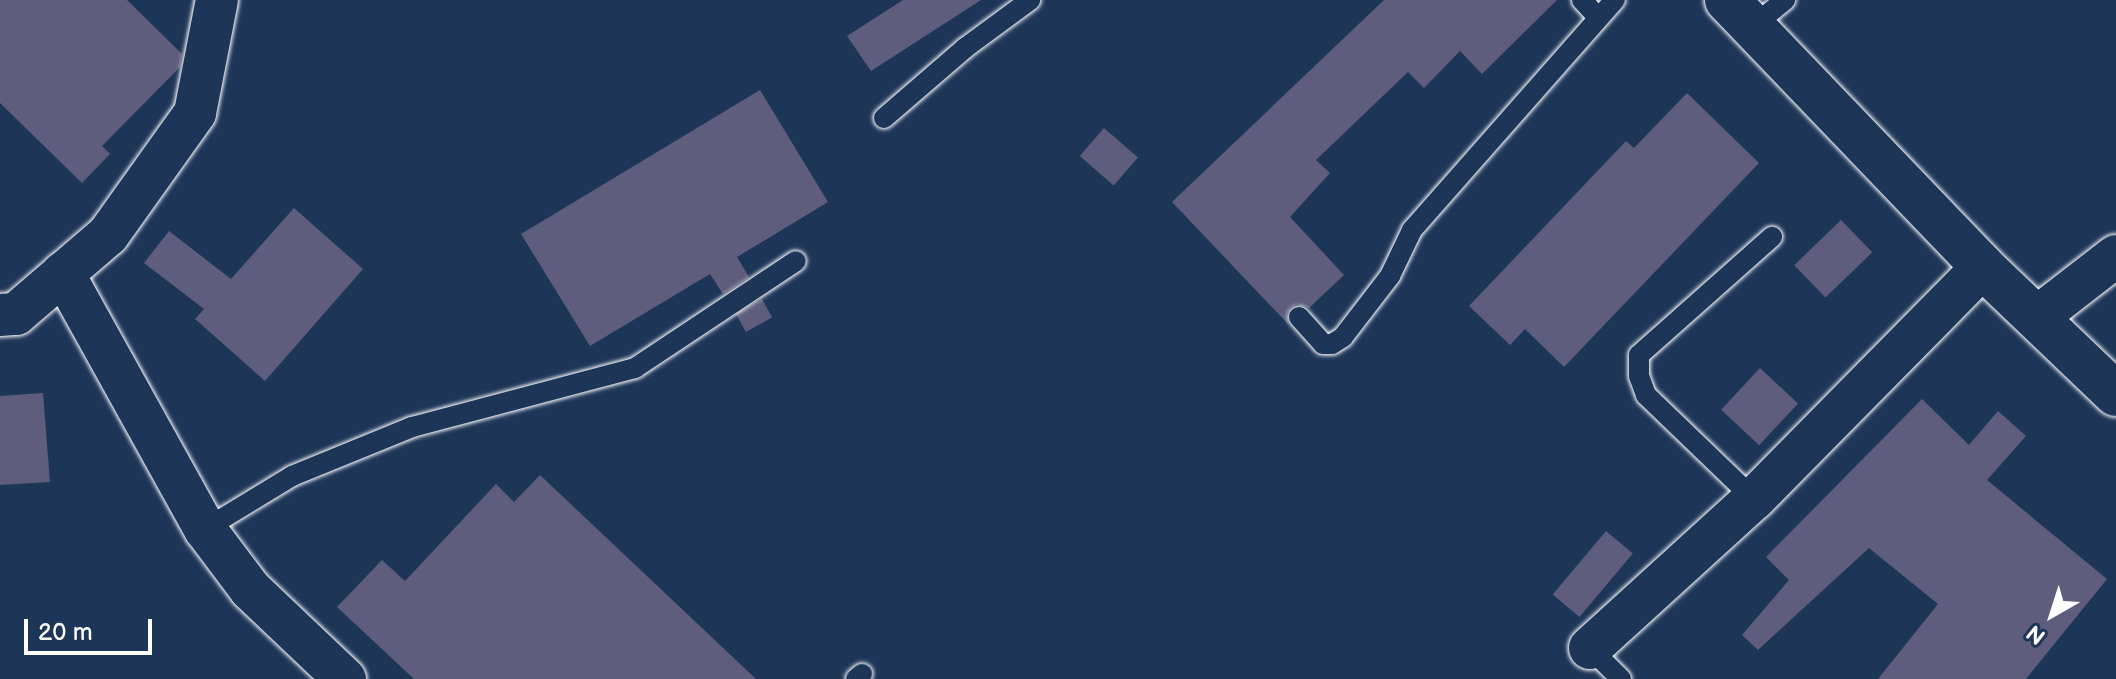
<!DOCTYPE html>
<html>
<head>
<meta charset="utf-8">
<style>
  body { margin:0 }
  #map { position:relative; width:2116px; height:679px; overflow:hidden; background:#1d3557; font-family:"Balsamiq Sans",sans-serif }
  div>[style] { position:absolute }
  .building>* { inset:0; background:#5e5d7e; transform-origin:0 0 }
  .roads { filter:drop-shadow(0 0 2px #fff) drop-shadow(0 0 2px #fff) }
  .service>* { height:20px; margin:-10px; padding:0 10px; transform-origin:10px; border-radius:10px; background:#1d3557 }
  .minor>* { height:42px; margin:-21px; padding:0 21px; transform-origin:21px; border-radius:21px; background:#1d3557 }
  .secondary>* { height:44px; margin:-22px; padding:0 22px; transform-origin:22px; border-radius:22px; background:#1d3557 }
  span { translate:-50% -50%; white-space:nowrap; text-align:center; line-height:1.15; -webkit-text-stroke:8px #1d3557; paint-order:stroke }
  .north { position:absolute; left:2012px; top:575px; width:80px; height:80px; -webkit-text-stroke:6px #1d3557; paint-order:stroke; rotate:219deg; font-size:22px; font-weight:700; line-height:32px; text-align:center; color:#fff }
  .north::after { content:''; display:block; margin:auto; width:28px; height:36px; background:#fff; clip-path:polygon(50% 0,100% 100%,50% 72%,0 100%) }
  .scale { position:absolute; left:24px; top:619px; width:128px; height:36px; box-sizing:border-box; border:4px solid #fff; border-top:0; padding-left:10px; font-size:24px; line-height:28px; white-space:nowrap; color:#fff; -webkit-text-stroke:6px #1d3557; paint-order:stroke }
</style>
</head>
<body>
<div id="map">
  <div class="building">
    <div style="clip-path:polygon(0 0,127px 0,182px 54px,180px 67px,102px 146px,110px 154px,82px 183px,0 103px)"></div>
    <div style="clip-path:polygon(903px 0,981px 0,871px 71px,847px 36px)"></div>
    <div style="clip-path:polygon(1384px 0,1557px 0,1482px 74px,1460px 51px,1424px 88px,1408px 72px,1316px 160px,1330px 173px,1290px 217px,1344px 275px,1309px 308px,1297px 304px,1290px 308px,1287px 314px,1289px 325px,1172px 202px)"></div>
    <div style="clip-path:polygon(760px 90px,828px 202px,737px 257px,749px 277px,723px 294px,710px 274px,590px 346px,521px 234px)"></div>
    <div style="clip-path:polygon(1687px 93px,1759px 163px,1564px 367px,1525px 329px,1510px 345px,1469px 306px,1626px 141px,1634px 148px)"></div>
    <div style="left:1104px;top:128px;width:45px;height:37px;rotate:41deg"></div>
    <div style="clip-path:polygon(294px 208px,363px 269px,265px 381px,195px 319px,204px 309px,144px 263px,169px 231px,231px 279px)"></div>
    <div style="left:1841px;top:220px;width:45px;height:65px;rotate:46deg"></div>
    <div style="left:762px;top:299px;width:21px;height:30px;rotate:61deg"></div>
    <div style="left:1760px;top:368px;width:52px;height:57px;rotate:43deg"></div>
    <div style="clip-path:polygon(43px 393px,50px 482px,0 485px,0 396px)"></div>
    <div style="clip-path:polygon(1922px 399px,1969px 445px,1998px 411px,2026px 436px,1987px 480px,2107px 579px,2026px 679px,1878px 679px,1938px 604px,1869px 548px,1758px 650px,1742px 635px,1789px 580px,1766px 557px)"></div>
    <div style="clip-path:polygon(540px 475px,756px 679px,414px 679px,337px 607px,382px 560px,405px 581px,496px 484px,514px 502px)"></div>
    <div style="left:1606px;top:531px;width:35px;height:83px;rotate:40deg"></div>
  </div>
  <div class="roads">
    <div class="service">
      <div style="left:1582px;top:0;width:23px;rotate:47deg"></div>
      <div style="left:1752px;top:27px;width:43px;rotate:-39.3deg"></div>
      <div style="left:884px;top:118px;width:107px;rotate:-40.8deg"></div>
      <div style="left:965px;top:48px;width:81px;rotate:-36.4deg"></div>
      <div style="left:1299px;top:317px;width:36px;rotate:48deg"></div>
      <div style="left:1323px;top:344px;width:9px"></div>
      <div style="left:1332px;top:344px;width:13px;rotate:-32deg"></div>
      <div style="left:1343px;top:337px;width:77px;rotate:-52.4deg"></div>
      <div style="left:1390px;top:276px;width:51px;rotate:-64.4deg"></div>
      <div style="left:1412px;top:230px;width:307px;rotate:-48.6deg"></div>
      <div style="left:1754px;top:499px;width:150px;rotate:-136.1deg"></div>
      <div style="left:1646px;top:395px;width:20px;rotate:-110deg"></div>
      <div style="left:1639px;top:376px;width:21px;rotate:-90deg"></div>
      <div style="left:1639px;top:355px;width:178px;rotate:-41.6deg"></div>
      <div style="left:205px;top:529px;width:102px;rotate:-31.3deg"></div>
      <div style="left:292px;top:476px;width:130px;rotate:-22.2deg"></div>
      <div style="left:412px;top:427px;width:231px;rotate:-14.8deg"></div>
      <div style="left:635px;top:368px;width:193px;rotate:-33.6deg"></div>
      <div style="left:1590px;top:648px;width:44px;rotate:45deg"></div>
      <div style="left:856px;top:679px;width:8px;rotate:-40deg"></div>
    </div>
    <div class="minor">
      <div style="left:63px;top:273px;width:293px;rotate:61deg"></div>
      <div style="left:205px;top:529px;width:75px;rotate:53.1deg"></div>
      <div style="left:250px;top:589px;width:131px;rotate:43.5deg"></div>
      <div style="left:0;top:315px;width:16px;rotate:-4deg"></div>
      <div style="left:16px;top:314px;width:121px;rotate:-40.7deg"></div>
      <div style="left:108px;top:235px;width:150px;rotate:-54.5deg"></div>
      <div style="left:195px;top:113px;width:115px;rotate:-79deg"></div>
      <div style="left:2036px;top:318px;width:101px;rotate:-37.8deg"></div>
      <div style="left:1590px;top:648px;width:222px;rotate:-42.3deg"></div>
      <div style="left:1754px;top:499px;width:326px;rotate:-45.4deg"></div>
    </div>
    <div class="secondary">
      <div style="left:1727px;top:0;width:370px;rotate:46.2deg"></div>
      <div style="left:1983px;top:267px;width:184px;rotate:43.7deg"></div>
    </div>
  </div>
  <div class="north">N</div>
  <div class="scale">20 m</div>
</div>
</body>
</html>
